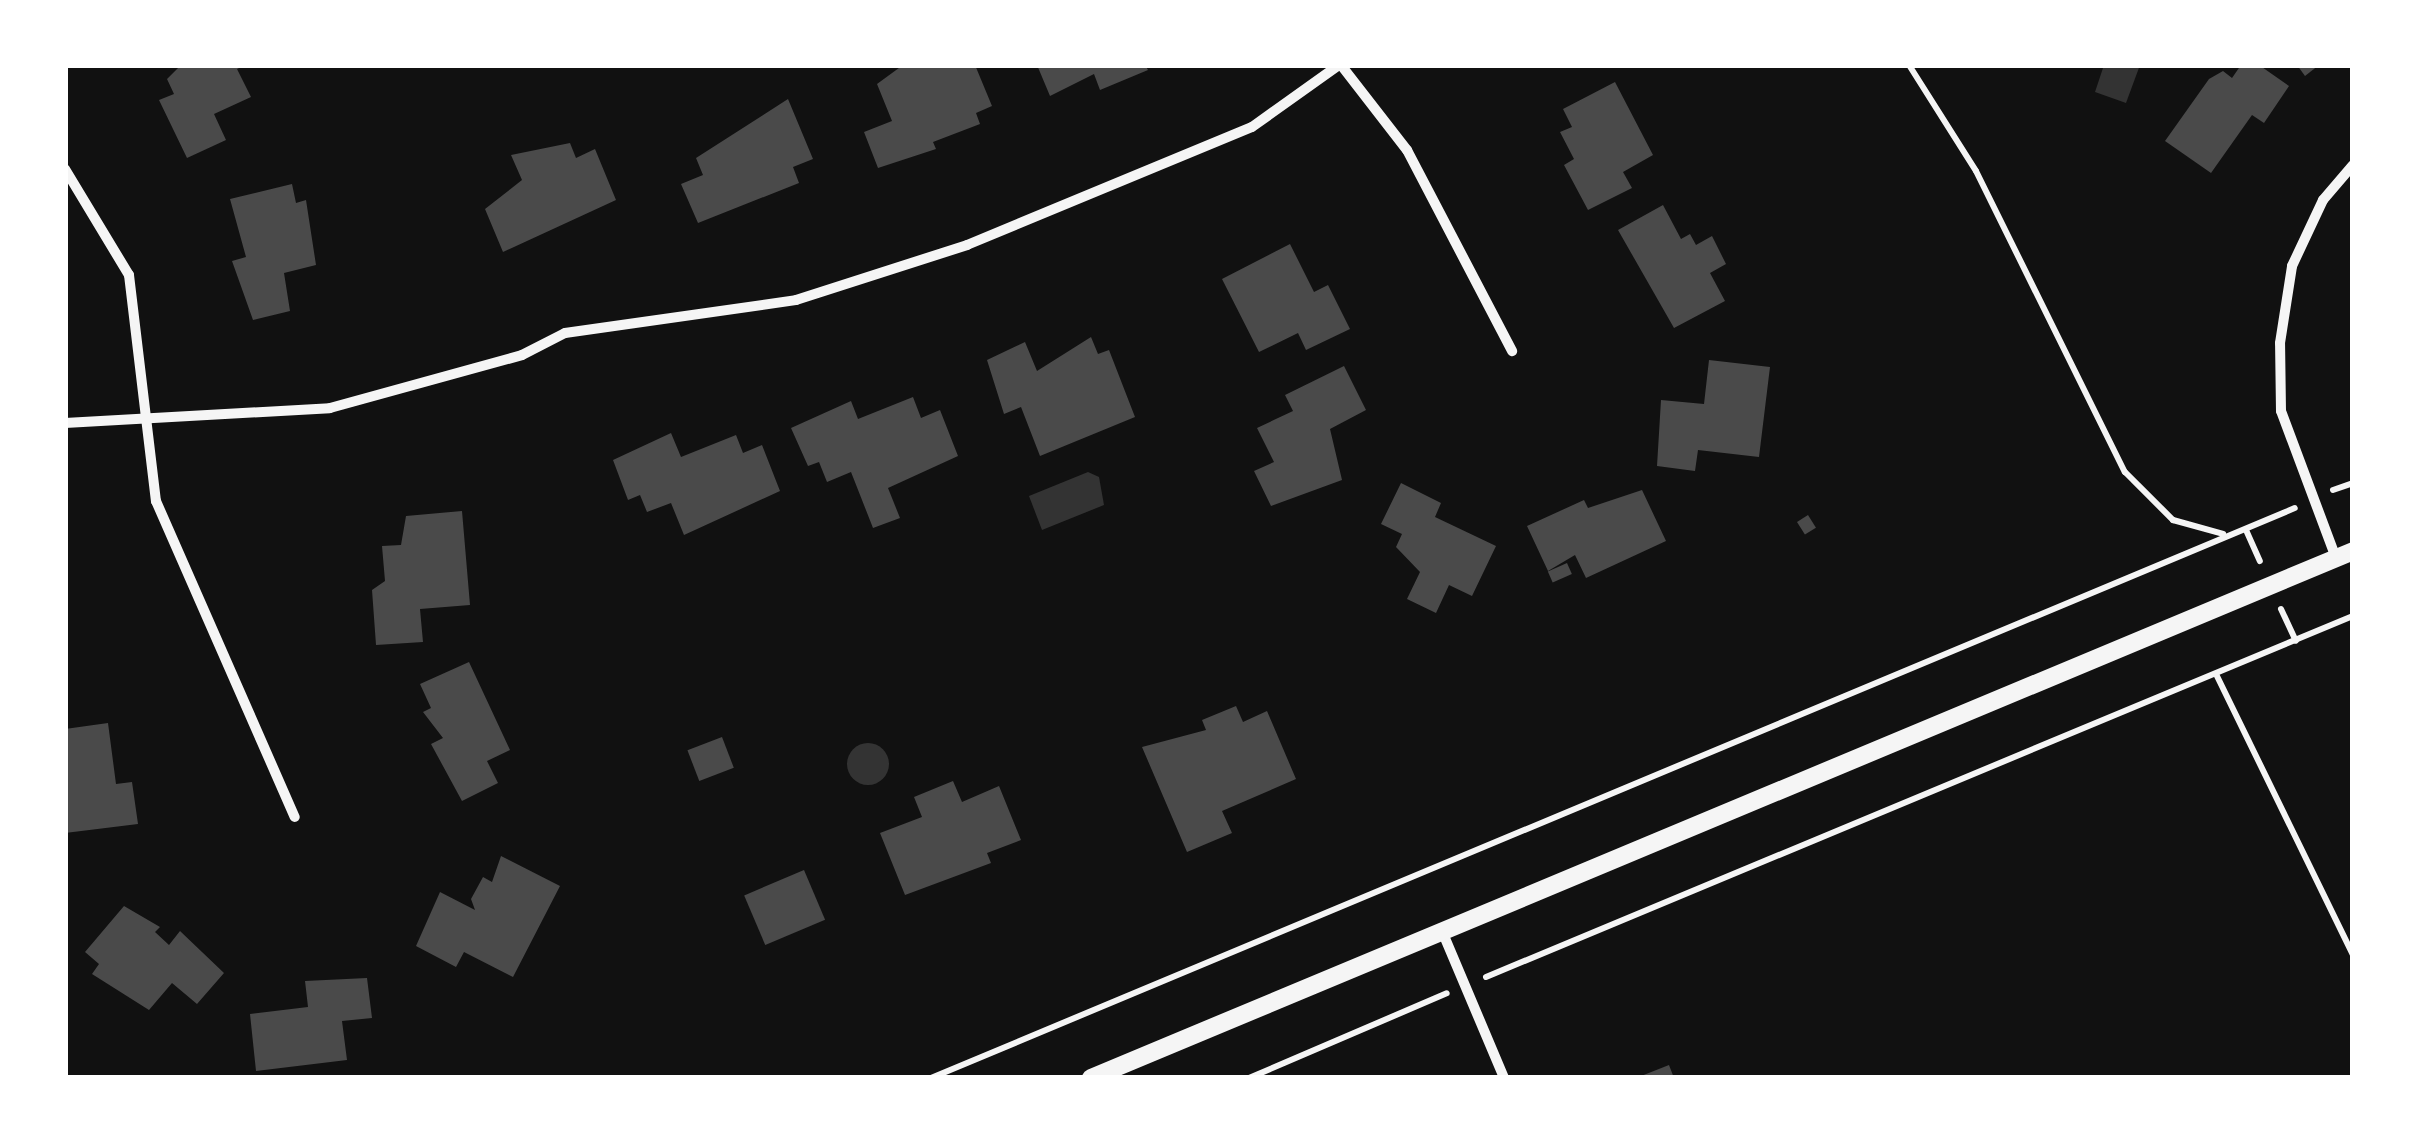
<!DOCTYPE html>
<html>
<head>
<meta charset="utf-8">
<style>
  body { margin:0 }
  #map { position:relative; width:2418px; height:1143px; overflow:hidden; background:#111; font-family:Karla,sans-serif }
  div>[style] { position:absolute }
  .water>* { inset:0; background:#333 }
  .round { border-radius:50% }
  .building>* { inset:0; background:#4a4a4a; transform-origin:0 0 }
  .path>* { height:6px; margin:-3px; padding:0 3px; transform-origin:3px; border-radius:3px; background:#f5f5f5 }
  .minor>* { height:10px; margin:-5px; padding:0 5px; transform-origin:5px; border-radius:5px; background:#f5f5f5 }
  .tertiary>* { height:18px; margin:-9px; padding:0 9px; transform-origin:9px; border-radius:9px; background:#f5f5f5 }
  span { translate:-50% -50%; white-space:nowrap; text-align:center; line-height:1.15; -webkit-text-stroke:8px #fff; paint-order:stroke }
  .frame { position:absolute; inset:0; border:68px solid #fff; pointer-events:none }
</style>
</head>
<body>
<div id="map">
  <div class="water">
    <div style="clip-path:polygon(2104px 65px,2140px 65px,2126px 103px,2095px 92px)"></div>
    <div style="clip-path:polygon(1088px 472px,1099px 477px,1104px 505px,1042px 530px,1029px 496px)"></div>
    <div class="round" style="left:847px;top:743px;width:42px;height:42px"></div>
  </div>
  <div class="building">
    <div style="clip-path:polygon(181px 65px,245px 65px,237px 69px,251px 97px,214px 114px,226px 140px,187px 158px,159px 100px,174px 94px,167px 79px)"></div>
    <div style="clip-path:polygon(903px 65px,975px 65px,992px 106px,976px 113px,980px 124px,933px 142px,936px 149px,878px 168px,864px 132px,892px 121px,877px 84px)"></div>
    <div style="clip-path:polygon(1037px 65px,1145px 65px,1148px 70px,1100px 90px,1094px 74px,1050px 96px)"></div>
    <div style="clip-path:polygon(2241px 65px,2259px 65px,2289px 86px,2264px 123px,2252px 115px,2211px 173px,2165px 141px,2209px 79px,2223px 71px,2232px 78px)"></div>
    <div style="clip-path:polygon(2297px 65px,2319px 65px,2305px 76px)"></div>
    <div style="clip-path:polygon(1615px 82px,1653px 155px,1623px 172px,1632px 188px,1588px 210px,1564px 165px,1574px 159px,1560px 132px,1572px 127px,1563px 109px)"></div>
    <div style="clip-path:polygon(788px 99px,813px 159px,793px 167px,799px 183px,698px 223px,681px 184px,703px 175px,696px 158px)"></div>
    <div style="clip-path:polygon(570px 143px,576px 158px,595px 149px,616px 200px,503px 252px,485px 209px,522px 180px,511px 155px)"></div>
    <div style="clip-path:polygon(292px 184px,296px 203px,306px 200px,316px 265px,284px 273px,290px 311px,253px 320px,232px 261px,246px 257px,230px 199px)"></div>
    <div style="clip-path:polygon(1663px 205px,1681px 239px,1690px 234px,1696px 245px,1712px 236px,1726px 264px,1710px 273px,1725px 301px,1674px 328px,1618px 230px)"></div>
    <div style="clip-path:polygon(1290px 244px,1314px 292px,1328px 285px,1350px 329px,1306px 350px,1298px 333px,1259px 352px,1222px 279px)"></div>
    <div style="clip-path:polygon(1091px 337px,1098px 354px,1109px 350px,1135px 417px,1040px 456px,1021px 407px,1004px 414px,987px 360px,1025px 342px,1037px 371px)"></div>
    <div style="clip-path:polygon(1709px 360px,1770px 367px,1759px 457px,1698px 450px,1695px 471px,1657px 466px,1661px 400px,1704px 404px)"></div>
    <div style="clip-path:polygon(1344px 366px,1366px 410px,1330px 429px,1342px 480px,1271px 506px,1254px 471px,1274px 462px,1257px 428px,1293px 411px,1285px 395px)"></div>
    <div style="clip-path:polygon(913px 397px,921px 418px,940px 410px,958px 456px,888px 488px,900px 518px,873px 528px,851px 472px,827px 482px,819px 462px,808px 466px,791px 428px,851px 401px,858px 419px)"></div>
    <div style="clip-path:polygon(671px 433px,681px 457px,736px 435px,743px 453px,762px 445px,780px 491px,684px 535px,671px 503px,647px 512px,640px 495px,628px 500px,613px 460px)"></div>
    <div style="clip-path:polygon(1401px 483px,1441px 503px,1435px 517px,1496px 546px,1472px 596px,1449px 585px,1436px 613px,1407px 599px,1420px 572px,1396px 547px,1402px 534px,1381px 524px)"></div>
    <div style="clip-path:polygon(1642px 490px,1666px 541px,1586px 578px,1575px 555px,1548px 571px,1527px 526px,1584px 500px,1588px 508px)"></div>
    <div style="clip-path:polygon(462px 511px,470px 605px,420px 609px,423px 642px,376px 645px,372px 590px,385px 581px,382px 546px,401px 545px,406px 516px)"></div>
    <div style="left:1808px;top:515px;width:15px;height:13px;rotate:58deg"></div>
    <div style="left:1567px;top:563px;width:12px;height:21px;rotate:66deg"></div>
    <div style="clip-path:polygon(469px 662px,510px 750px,487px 761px,498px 783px,462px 801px,431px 744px,443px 738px,423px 712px,431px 708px,420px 684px)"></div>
    <div style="clip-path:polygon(1236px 706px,1243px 722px,1267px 711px,1296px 779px,1222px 811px,1232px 833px,1187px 852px,1142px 747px,1206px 730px,1202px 720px)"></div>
    <div style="clip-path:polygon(108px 723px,116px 784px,132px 782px,138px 824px,65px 833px,65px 729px)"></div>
    <div style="left:722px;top:737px;width:33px;height:37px;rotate:69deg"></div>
    <div style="clip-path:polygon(953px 781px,962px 802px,999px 786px,1021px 840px,987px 853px,991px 863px,905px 895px,880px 833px,922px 817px,914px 797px)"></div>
    <div style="clip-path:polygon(501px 856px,560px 886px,513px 977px,464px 952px,456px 967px,416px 946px,440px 892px,475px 910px,471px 899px,483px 877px,492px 882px)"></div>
    <div style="left:804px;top:870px;width:54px;height:65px;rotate:67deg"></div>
    <div style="clip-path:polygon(124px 906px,160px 927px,155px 932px,169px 945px,180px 931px,224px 973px,197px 1004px,172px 983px,149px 1010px,92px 974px,99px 964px,85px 952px)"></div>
    <div style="clip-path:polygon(367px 978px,372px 1018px,342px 1021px,347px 1060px,256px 1071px,250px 1014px,308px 1007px,305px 981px)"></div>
    <div style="clip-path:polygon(1669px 1065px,1674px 1078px,1636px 1078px)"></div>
  </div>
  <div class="path">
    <div style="left:1909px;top:65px;width:125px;rotate:57.7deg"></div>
    <div style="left:1976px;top:171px;width:336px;rotate:63.7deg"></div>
    <div style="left:2125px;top:472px;width:68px;rotate:45deg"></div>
    <div style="left:2173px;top:520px;width:52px;rotate:15.6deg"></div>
    <div style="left:2333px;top:490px;width:21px;rotate:-19deg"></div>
    <div style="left:2246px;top:530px;width:34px;rotate:66deg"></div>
    <div style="left:2281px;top:609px;width:35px;rotate:65deg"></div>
    <div style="left:2216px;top:674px;width:313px;rotate:64deg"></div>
    <div style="left:1486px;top:977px;width:939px;rotate:-22.61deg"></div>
    <div style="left:931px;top:1078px;width:1478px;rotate:-22.68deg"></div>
    <div style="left:1249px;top:1078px;width:215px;rotate:-23.2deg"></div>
  </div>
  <div class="minor">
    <div style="left:1341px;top:65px;width:108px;rotate:52.2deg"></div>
    <div style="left:1407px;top:150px;width:227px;rotate:62.4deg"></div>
    <div style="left:65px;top:169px;width:124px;rotate:58.9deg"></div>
    <div style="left:129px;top:275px;width:228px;rotate:83.2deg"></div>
    <div style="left:156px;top:501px;width:345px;rotate:66.3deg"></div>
    <div style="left:65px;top:423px;width:265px;rotate:-3.2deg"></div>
    <div style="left:330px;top:408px;width:199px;rotate:-15.4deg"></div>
    <div style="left:522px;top:355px;width:48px;rotate:-27.1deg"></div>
    <div style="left:565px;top:333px;width:233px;rotate:-8.1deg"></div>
    <div style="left:796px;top:300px;width:180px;rotate:-17.8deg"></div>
    <div style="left:967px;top:245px;width:308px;rotate:-22.5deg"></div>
    <div style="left:1252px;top:127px;width:107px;rotate:-35.5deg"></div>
    <div style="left:2336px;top:558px;width:157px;rotate:-110.5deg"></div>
    <div style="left:2281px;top:411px;width:68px;rotate:-90.8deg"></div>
    <div style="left:2280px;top:343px;width:78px;rotate:-81.1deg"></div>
    <div style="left:2292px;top:266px;width:73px;rotate:-64.8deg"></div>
    <div style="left:2323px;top:200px;width:46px;rotate:-49.4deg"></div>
    <div style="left:1442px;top:931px;width:160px;rotate:67.1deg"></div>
  </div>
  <div class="tertiary">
    <div style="left:1091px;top:1078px;width:1368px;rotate:-22.66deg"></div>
  </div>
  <div class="frame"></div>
</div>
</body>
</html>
